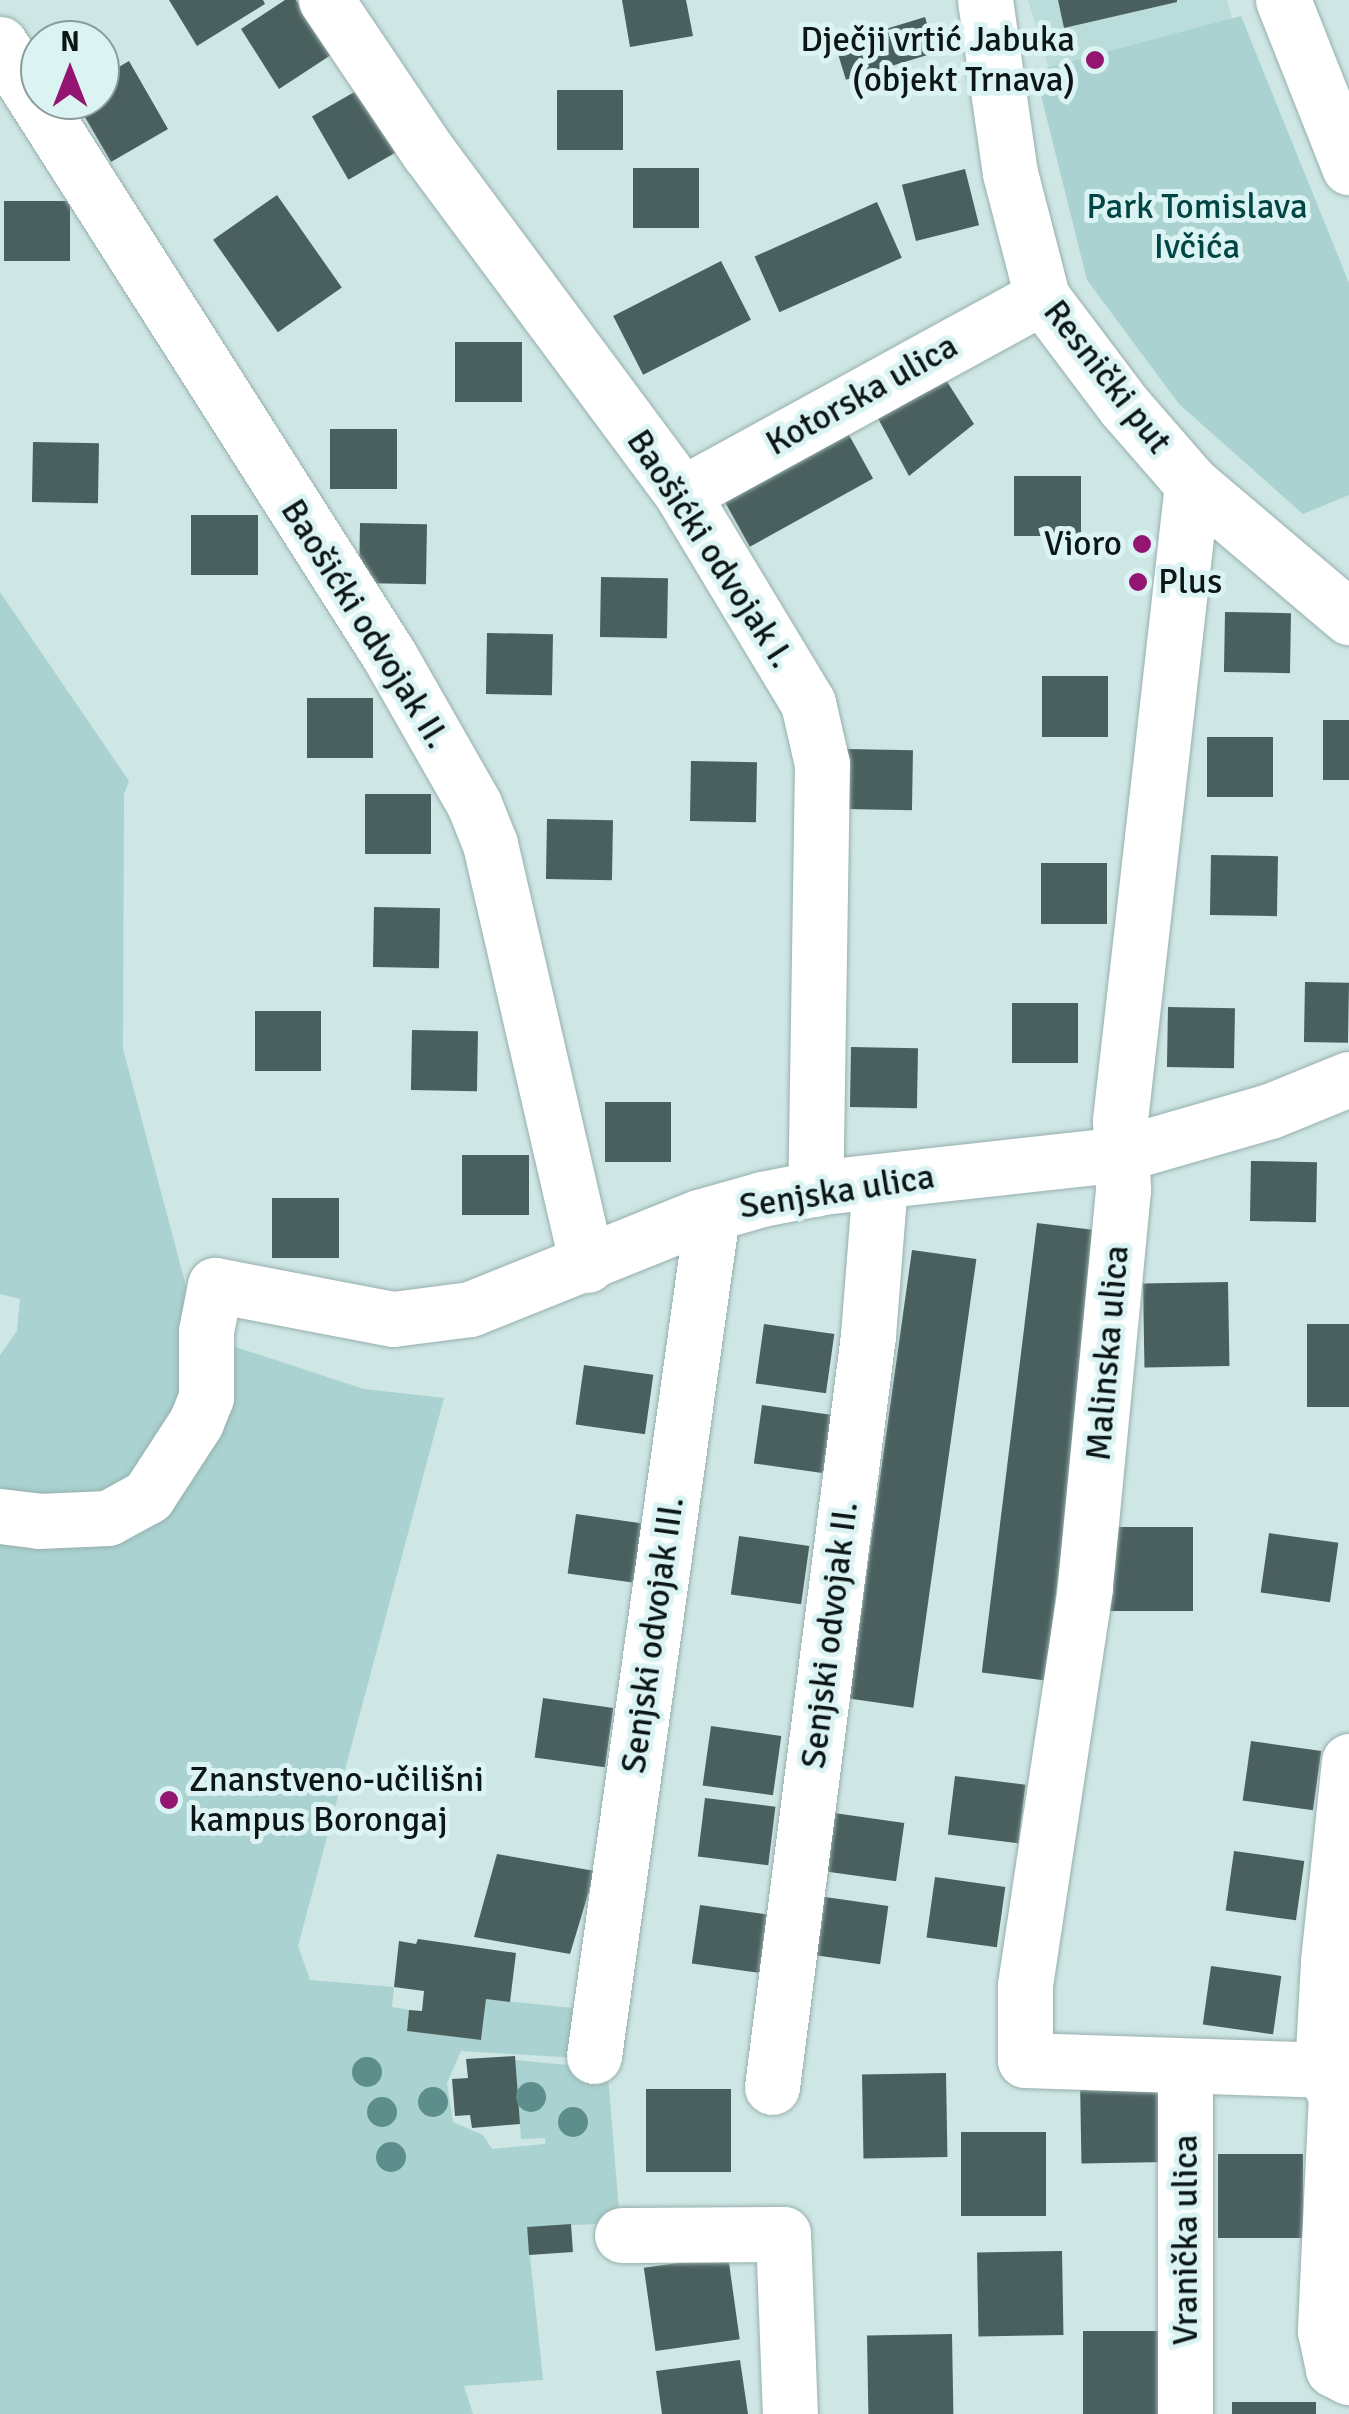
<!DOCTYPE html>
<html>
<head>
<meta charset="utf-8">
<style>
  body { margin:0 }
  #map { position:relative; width:1349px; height:2414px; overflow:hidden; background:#cee7e5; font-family:Signika,sans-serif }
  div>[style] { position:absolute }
  .built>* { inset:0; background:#badcda }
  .green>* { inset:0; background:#a9d2d0 }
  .building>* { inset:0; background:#4a605f; transform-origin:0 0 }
  .roads { filter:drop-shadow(0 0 2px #97afad) drop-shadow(0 0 2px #97afad) }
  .minor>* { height:55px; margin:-27.5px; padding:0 27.5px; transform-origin:27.5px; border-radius:27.5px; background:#fff }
  .trees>* { width:30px; height:30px; margin:-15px; border-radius:50%; background:#5d8e8c }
  .dots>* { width:28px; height:28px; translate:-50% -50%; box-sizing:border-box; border:5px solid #dbf4f3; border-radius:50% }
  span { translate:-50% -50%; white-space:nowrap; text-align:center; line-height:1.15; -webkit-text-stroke:10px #dbf4f3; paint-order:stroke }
  .poi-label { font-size:35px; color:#0d1616 }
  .right { translate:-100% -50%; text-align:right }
  .left { translate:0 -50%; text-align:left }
  .park-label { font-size:35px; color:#014544 }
  .street-label { font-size:35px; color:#0d1616 }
  .north { position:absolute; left:20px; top:20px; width:100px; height:100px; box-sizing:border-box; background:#dbf4f3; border:2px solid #899b9b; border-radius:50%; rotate:0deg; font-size:28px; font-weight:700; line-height:40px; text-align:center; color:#0d1616 }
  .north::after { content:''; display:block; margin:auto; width:35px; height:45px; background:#931571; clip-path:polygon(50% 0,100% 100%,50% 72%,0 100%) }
</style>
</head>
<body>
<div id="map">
  <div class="built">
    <div style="clip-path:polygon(1028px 0,1227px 0,1237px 38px,1053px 82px)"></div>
  </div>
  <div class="green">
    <div style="clip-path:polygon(1241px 16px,1349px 283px,1349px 495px,1303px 514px,1179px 404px,1087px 280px,1035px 71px)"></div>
    <div style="clip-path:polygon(0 592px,129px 781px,124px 794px,123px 1049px,199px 1335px,364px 1389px,444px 1398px,298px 1946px,310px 1980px,394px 1987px,392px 2007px,409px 2010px,407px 2031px,481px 2040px,486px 1999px,584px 2009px,578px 2058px,461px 2051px,447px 2083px,453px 2122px,483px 2135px,492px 2149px,545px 2144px,545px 2138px,521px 2139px,515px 2060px,588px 2067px,607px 2063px,620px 2223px,527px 2227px,543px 2380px,464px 2386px,473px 2414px,0 2414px,0 1355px,17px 1331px,20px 1299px,0 1294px)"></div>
  </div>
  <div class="building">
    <div style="clip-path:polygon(169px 0,263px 0,265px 4px,197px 46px)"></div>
    <div style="clip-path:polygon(285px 0,296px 0,331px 55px,279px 89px,241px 29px)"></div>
    <div style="clip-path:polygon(622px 0,686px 0,693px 36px,630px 47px)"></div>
    <div style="clip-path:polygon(1058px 0,1177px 0,1177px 2px,1064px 28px)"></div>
    <div style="left:925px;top:17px;width:37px;height:94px;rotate:73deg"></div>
    <div style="clip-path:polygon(129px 61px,168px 129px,111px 162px,75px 100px,100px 100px,100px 78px)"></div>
    <div style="left:363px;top:87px;width:73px;height:59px;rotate:60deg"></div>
    <div style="left:557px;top:90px;width:66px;height:60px"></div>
    <div style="left:633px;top:168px;width:66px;height:60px"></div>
    <div style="left:965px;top:169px;width:58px;height:65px;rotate:76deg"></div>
    <div style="left:277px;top:195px;width:113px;height:78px;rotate:55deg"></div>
    <div style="left:4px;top:201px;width:66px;height:60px"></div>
    <div style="left:877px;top:202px;width:61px;height:134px;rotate:66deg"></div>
    <div style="left:721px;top:261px;width:66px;height:121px;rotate:63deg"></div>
    <div style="left:455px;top:342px;width:67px;height:60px"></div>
    <div style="clip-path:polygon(939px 369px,974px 424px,909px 476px,874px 411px)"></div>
    <div style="left:844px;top:426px;width:60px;height:141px;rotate:61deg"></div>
    <div style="left:330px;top:429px;width:67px;height:60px"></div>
    <div style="left:33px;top:442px;width:66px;height:60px;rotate:1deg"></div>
    <div style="left:1014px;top:476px;width:67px;height:60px"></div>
    <div style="left:191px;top:515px;width:67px;height:60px"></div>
    <div style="left:360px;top:523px;width:67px;height:60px;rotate:1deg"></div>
    <div style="left:601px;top:577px;width:67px;height:60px;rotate:1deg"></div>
    <div style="left:1225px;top:612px;width:66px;height:60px;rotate:1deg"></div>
    <div style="left:487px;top:633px;width:66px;height:61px;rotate:1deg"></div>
    <div style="left:1042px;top:676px;width:66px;height:61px"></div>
    <div style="left:307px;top:698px;width:66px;height:60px"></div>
    <div style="left:1323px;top:720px;width:26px;height:60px"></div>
    <div style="left:1207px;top:737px;width:66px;height:60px"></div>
    <div style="left:847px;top:749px;width:66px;height:60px;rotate:1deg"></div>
    <div style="left:691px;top:761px;width:66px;height:60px;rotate:1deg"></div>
    <div style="left:365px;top:794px;width:66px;height:60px"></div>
    <div style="left:547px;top:819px;width:66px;height:60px;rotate:1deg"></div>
    <div style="left:1211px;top:855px;width:67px;height:60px;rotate:1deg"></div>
    <div style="left:1041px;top:863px;width:66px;height:61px"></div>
    <div style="left:374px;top:907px;width:66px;height:60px;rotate:1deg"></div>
    <div style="left:1305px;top:982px;width:44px;height:60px;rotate:1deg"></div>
    <div style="left:1012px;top:1003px;width:66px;height:60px"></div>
    <div style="left:1168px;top:1007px;width:67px;height:60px;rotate:1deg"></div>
    <div style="left:255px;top:1011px;width:66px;height:60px"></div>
    <div style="left:412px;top:1030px;width:66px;height:60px;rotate:1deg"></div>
    <div style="left:851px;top:1047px;width:67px;height:60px;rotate:1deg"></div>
    <div style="left:605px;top:1102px;width:66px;height:60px"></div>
    <div style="left:462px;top:1155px;width:67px;height:60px"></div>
    <div style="left:1251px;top:1161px;width:66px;height:60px;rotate:1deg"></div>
    <div style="left:272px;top:1198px;width:67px;height:60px"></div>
    <div style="left:1037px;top:1223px;width:64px;height:453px;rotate:7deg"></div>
    <div style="left:912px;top:1250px;width:65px;height:453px;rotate:8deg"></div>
    <div style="left:1228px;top:1282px;width:84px;height:85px;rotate:89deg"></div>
    <div style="left:764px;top:1324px;width:71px;height:60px;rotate:8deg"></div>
    <div style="left:1307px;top:1324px;width:42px;height:83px"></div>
    <div style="left:584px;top:1365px;width:70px;height:60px;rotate:8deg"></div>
    <div style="left:762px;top:1405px;width:71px;height:59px;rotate:8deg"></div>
    <div style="left:576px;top:1514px;width:71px;height:60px;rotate:8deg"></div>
    <div style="left:1193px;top:1527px;width:84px;height:85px;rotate:90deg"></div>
    <div style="left:1269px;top:1533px;width:70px;height:60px;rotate:8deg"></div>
    <div style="left:739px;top:1536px;width:71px;height:59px;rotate:8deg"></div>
    <div style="left:543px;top:1698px;width:71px;height:60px;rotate:8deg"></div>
    <div style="left:711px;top:1726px;width:71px;height:60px;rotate:8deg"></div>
    <div style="left:1251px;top:1741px;width:71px;height:60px;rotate:8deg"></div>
    <div style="left:955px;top:1776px;width:71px;height:59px;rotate:7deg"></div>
    <div style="left:705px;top:1798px;width:71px;height:59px;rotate:7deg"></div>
    <div style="left:834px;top:1813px;width:71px;height:59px;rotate:8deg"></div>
    <div style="left:1234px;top:1851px;width:71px;height:60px;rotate:8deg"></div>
    <div style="clip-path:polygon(497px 1854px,595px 1871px,570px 1954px,474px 1937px)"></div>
    <div style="left:935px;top:1877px;width:71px;height:61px;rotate:8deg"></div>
    <div style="left:818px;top:1896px;width:71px;height:59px;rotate:8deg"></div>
    <div style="left:700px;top:1905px;width:71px;height:59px;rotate:8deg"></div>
    <div style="clip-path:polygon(418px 1939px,516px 1953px,510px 2002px,486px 1999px,481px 2040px,407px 2031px,409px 2010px,422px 2011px,424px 1991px,394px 1987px,399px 1941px,416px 1944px)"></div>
    <div style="left:1211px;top:1966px;width:71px;height:59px;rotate:8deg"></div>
    <div style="clip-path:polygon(515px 2056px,520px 2124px,472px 2128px,470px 2115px,455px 2116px,452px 2079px,468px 2078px,466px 2059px)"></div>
    <div style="left:946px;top:2073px;width:84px;height:84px;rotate:89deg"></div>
    <div style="left:1165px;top:2078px;width:84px;height:85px;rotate:89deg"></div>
    <div style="left:731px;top:2089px;width:83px;height:85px;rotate:90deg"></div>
    <div style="left:961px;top:2132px;width:85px;height:84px"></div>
    <div style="left:1218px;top:2154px;width:85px;height:84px"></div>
    <div style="left:571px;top:2224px;width:28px;height:44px;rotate:86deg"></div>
    <div style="left:1062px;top:2251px;width:84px;height:85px;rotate:89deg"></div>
    <div style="left:728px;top:2256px;width:84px;height:85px;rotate:82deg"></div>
    <div style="left:1168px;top:2331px;width:83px;height:85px;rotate:90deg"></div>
    <div style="left:952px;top:2334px;width:80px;height:85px;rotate:89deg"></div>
    <div style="clip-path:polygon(740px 2360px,748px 2414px,662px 2414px,656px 2371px)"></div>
    <div style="left:1232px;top:2402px;width:84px;height:12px"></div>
  </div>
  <div class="roads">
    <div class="minor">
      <div style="left:326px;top:0;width:184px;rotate:56.1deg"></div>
      <div style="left:429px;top:153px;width:425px;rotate:53.4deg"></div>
      <div style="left:682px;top:494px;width:244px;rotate:58.9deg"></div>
      <div style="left:808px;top:703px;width:63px;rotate:77.1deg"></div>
      <div style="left:822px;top:764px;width:425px;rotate:90.9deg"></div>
      <div style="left:985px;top:0;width:175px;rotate:81.8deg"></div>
      <div style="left:1010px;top:173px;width:128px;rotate:75.5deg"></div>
      <div style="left:1042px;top:297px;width:138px;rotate:53deg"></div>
      <div style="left:1125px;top:407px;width:102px;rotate:49deg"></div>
      <div style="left:1192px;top:484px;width:206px;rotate:40.3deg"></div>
      <div style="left:1283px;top:0;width:180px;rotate:68.4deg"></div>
      <div style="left:0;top:44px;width:724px;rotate:57.52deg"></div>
      <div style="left:389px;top:655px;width:172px;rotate:60.3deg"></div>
      <div style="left:474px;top:804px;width:43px;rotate:68.2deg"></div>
      <div style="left:490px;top:844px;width:432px;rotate:77deg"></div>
      <div style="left:1192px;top:484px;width:640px;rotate:96.46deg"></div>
      <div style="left:1120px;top:1120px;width:70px;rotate:87.5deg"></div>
      <div style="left:1123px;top:1190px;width:400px;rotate:95.5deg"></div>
      <div style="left:1085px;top:1588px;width:402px;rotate:98.6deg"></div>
      <div style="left:1025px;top:1985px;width:75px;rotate:90deg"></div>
      <div style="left:1025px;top:2060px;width:297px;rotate:1.9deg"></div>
      <div style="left:1322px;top:2070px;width:28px;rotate:60deg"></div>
      <div style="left:1336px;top:2094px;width:14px;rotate:17deg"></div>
      <div style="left:682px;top:494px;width:410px;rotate:-28.7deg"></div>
      <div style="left:0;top:1516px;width:38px;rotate:7deg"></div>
      <div style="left:38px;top:1521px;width:70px;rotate:-2.5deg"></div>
      <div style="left:108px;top:1518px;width:46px;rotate:-28.8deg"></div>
      <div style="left:148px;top:1496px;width:88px;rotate:-57deg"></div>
      <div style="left:196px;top:1422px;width:27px;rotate:-68deg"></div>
      <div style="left:206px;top:1397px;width:66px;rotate:-90deg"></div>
      <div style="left:206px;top:1331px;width:47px;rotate:-78.9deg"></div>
      <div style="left:215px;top:1285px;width:181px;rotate:10.8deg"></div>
      <div style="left:393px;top:1319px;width:78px;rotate:-7.4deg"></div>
      <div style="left:470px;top:1309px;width:247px;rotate:-21.9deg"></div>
      <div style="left:699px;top:1217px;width:66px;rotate:-15.9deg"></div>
      <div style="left:762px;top:1199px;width:62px;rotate:-11.1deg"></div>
      <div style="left:823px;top:1187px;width:300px;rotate:-6.3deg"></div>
      <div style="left:1121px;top:1154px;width:155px;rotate:-16.1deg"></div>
      <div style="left:1270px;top:1111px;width:85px;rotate:-22.1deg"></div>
      <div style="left:594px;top:2056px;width:850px;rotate:-82.02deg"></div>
      <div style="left:1185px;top:2066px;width:348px;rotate:90deg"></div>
      <div style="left:1322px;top:2070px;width:109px;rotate:-86.8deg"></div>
      <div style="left:1328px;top:1961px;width:201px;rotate:-84deg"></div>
      <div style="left:772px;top:2087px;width:758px;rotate:-82.72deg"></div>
      <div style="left:868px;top:1335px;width:153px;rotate:-85.5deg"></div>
      <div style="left:1336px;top:2094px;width:237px;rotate:92.7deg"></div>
      <div style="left:1325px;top:2331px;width:39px;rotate:78deg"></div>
      <div style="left:1333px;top:2369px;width:18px;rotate:27deg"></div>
      <div style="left:622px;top:2235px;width:161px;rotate:-0.4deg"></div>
      <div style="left:783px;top:2234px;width:180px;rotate:87.8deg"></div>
    </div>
  </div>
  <div class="trees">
    <div style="left:367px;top:2072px"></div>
    <div style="left:531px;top:2097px"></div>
    <div style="left:433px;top:2102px"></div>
    <div style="left:382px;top:2112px"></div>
    <div style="left:573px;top:2122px"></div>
    <div style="left:391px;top:2157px"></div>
  </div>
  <div class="dots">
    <div style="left:1095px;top:60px;background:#931571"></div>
    <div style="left:1142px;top:544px;background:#931571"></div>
    <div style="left:1138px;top:582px;background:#931571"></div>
    <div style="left:169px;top:1800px;background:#931571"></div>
  </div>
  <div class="poi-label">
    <span class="right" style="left:1075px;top:60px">Dječji vrtić Jabuka<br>(objekt Trnava)</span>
    <span class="right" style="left:1122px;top:544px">Vioro</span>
    <span class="left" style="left:1158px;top:582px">Plus</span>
    <span class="left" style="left:189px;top:1800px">Znanstveno-učilišni<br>kampus Borongaj</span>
  </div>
  <div class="park-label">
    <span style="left:1197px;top:227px">Park Tomislava<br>Ivčića</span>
  </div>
  <div class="street-label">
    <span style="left:1107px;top:377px;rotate:52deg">Resnički put</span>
    <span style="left:862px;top:395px;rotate:-29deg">Kotorska ulica</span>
    <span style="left:710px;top:549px;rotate:57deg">Baošićki odvojak I.</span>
    <span style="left:365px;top:624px;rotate:58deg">Baošićki odvojak II.</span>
    <span style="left:837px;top:1192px;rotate:-9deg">Senjska ulica</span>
    <span style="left:1108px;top:1353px;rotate:-85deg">Malinska ulica</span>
    <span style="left:653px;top:1635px;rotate:-82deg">Senjski odvojak III.</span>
    <span style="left:830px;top:1635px;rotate:-83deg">Senjski odvojak II.</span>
    <span style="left:1186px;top:2240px;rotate:-90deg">Vranička ulica</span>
  </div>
  <div class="north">N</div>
</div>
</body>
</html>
